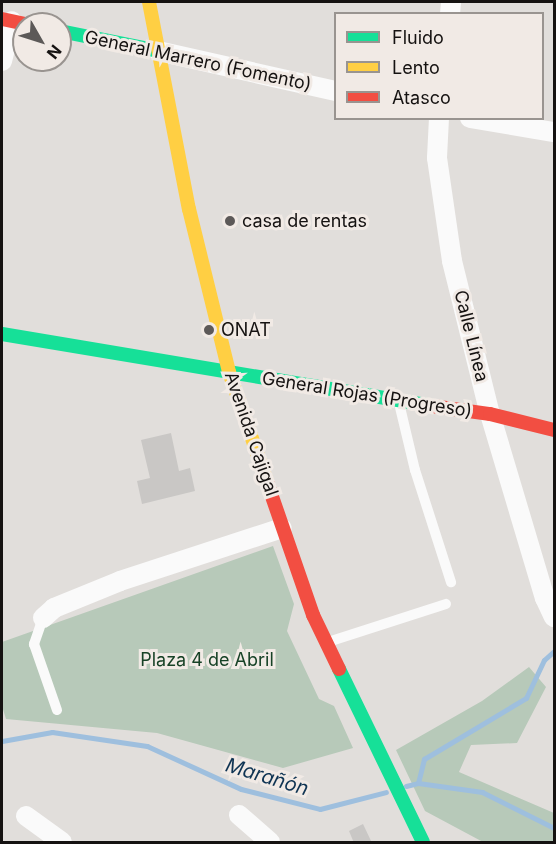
<!DOCTYPE html>
<html>
<head>
<meta charset="utf-8">
<style>
  body { margin:0 }
  #map { position:relative; width:556px; height:844px; overflow:hidden; background:#e1dedb; font-family:Inter,sans-serif }
  div>[style] { position:absolute }
  .green>* { inset:0; background:#b7c9b9 }
  .stream>* { height:5px; margin:-2.5px; padding:0 2.5px; transform-origin:2.5px; border-radius:2.5px; background:#9ebfde }
  .building>* { inset:0; background:#c9c7c5 }
  .lane>* { height:10px; margin:-5px; padding:0 5px; transform-origin:5px; border-radius:5px; background:#fafafa }
  .street>* { height:20px; margin:-10px; padding:0 10px; transform-origin:10px; border-radius:10px; background:#fafafa }
  .fast>* { height:14px; margin:-7px; padding:0 7px; transform-origin:7px; border-radius:7px; background:#16e098 }
  .slow>* { height:14px; margin:-7px; padding:0 7px; transform-origin:7px; border-radius:7px; background:#ffcf43 }
  .jam>* { height:14px; margin:-7px; padding:0 7px; transform-origin:7px; border-radius:7px; background:#f24e42 }
  .dots>* { width:16px; height:16px; translate:-50% -50%; box-sizing:border-box; border:3px solid #f1eae5; border-radius:50% }
  span { translate:-50% -50%; white-space:nowrap; text-align:center; line-height:1.15; -webkit-text-stroke:6px #f1eae5; paint-order:stroke }
  .street-label { font-size:18px; color:#151211 }
  .poi-label { font-size:18px; color:#151211 }
  .left { translate:0 -50%; text-align:left }
  .park-label { font-size:18px; color:#174226 }
  .water-label { font-size:20px; color:#0f3453; font-style:italic }
  .frame { position:absolute; inset:0; border:3px solid #151211; pointer-events:none }
  .legend { position:absolute; left:334px; top:12px; width:210px; height:108px; box-sizing:border-box; background:#f1eae5; border:2px solid #999490; margin:0; padding:8px 10px; list-style:none; font-size:18px; color:#151211 }
  .legend li { display:flex; align-items:center; gap:12px; height:30px }
  .legend b { width:30px; border:2px solid #999490 }
  .north { position:absolute; left:12px; top:12px; width:60px; height:60px; box-sizing:border-box; background:#f1eae5; border:2px solid #999490; border-radius:50%; rotate:129deg; font-size:16px; font-weight:700; line-height:24px; text-align:center; color:#151211 }
  .north::after { content:''; display:block; margin:auto; width:21px; height:27px; background:#5c5958; clip-path:polygon(50% 0,100% 100%,50% 72%,0 100%) }
</style>
</head>
<body>
<div id="map">
  <div class="green">
    <div style="clip-path:polygon(273px 546px,294px 604px,287px 631px,319px 699px,334px 706px,353px 748px,283px 768px,157px 733px,6px 719px,2px 706px,2px 642px)"></div>
    <div style="clip-path:polygon(529px 667px,546px 687px,517px 743px,471px 745px,459px 772px,554px 813px,554px 842px,483px 842px,425px 811px,396px 750px,482px 701px)"></div>
  </div>
  <div class="stream">
    <div style="left:2px;top:741px;width:51px;rotate:-10.2deg"></div>
    <div style="left:52px;top:732px;width:96px;rotate:8.4deg"></div>
    <div style="left:147px;top:746px;width:103px;rotate:24.6deg"></div>
    <div style="left:241px;top:789px;width:81px;rotate:14.2deg"></div>
    <div style="left:320px;top:809px;width:68px;rotate:-14.4deg"></div>
    <div style="left:418px;top:783px;width:25px;rotate:-76deg"></div>
    <div style="left:424px;top:759px;width:119px;rotate:-30.9deg"></div>
    <div style="left:526px;top:698px;width:42px;rotate:-64.7deg"></div>
    <div style="left:544px;top:660px;width:13px;rotate:-42deg"></div>
    <div style="left:406px;top:786px;width:12px;rotate:-14deg"></div>
    <div style="left:418px;top:783px;width:65px;rotate:8deg"></div>
    <div style="left:482px;top:792px;width:80px;rotate:26.6deg"></div>
  </div>
  <div class="building">
    <div style="clip-path:polygon(171px 433px,179px 471px,190px 468px,195px 491px,142px 504px,137px 481px,150px 478px,141px 440px)"></div>
    <div style="clip-path:polygon(363px 824px,372px 843px,354px 843px,349px 831px)"></div>
  </div>
  <div class="lane">
    <div style="left:399px;top:403px;width:69px;rotate:76.6deg"></div>
    <div style="left:415px;top:470px;width:118px;rotate:72.2deg"></div>
    <div style="left:43px;top:618px;width:28px;rotate:109deg"></div>
    <div style="left:34px;top:644px;width:70px;rotate:70.8deg"></div>
    <div style="left:328px;top:642px;width:124px;rotate:-17.9deg"></div>
  </div>
  <div class="street">
    <div style="left:450px;top:14px;width:12px;rotate:-85deg"></div>
    <div style="left:158px;top:51px;width:182px;rotate:12.7deg"></div>
    <div style="left:2px;top:61px;width:41px;rotate:-76deg"></div>
    <div style="left:439px;top:118px;width:40px;rotate:92.9deg"></div>
    <div style="left:437px;top:158px;width:104px;rotate:81.7deg"></div>
    <div style="left:452px;top:261px;width:158px;rotate:76.1deg"></div>
    <div style="left:490px;top:414px;width:192px;rotate:73.4deg"></div>
    <div style="left:545px;top:598px;width:21px;rotate:65deg"></div>
    <div style="left:470px;top:118px;width:85px;rotate:9.5deg"></div>
    <div style="left:43px;top:618px;width:15px;rotate:-42deg"></div>
    <div style="left:54px;top:608px;width:71px;rotate:-22.2deg"></div>
    <div style="left:120px;top:581px;width:170px;rotate:-18.1deg"></div>
    <div style="left:239px;top:815px;width:41px;rotate:41.1deg"></div>
    <div style="left:26px;top:816px;width:44px;rotate:35.8deg"></div>
  </div>
  <div class="fast">
    <div style="left:60px;top:31px;width:100px;rotate:11.5deg"></div>
    <div style="left:2px;top:334px;width:436px;rotate:9.5deg"></div>
    <div style="left:339px;top:669px;width:192px;rotate:64.1deg"></div>
  </div>
  <div class="slow">
    <div style="left:149px;top:2px;width:211px;rotate:79.1deg"></div>
    <div style="left:189px;top:209px;width:168px;rotate:76.2deg"></div>
    <div style="left:229px;top:372px;width:116px;rotate:70.9deg"></div>
  </div>
  <div class="jam">
    <div style="left:2px;top:19px;width:24px;rotate:12deg"></div>
    <div style="left:432px;top:406px;width:59px;rotate:7.9deg"></div>
    <div style="left:490px;top:414px;width:66px;rotate:14deg"></div>
    <div style="left:267px;top:482px;width:141px;rotate:70.9deg"></div>
    <div style="left:313px;top:615px;width:60px;rotate:64.3deg"></div>
  </div>
  <div class="dots">
    <div style="left:230px;top:221px;background:#5c5958"></div>
    <div style="left:209px;top:330px;background:#5c5958"></div>
  </div>
  <div class="street-label">
    <span style="left:198px;top:61px;rotate:12deg">General Marrero (Fomento)</span>
    <span style="left:471px;top:336px;rotate:76deg">Calle Línea</span>
    <span style="left:367px;top:395px;rotate:9deg">General Rojas (Progreso)</span>
    <span style="left:251px;top:434px;rotate:71deg">Avenida Cajigal</span>
  </div>
  <div class="poi-label">
    <span class="left" style="left:242px;top:221px">casa de rentas</span>
    <span class="left" style="left:221px;top:330px">ONAT</span>
  </div>
  <div class="park-label">
    <span style="left:207px;top:660px">Plaza 4 de Abril</span>
  </div>
  <div class="water-label">
    <span style="left:267px;top:777px;rotate:17deg">Marañón</span>
  </div>
  <div class="frame"></div>
  <ul class="legend">
  <li><b style="height:8px;background:#16e098"></b>Fluido</li>
  <li><b style="height:8px;background:#ffcf43"></b>Lento</li>
  <li><b style="height:8px;background:#f24e42"></b>Atasco</li>
  </ul>
  <div class="north">N</div>
</div>
</body>
</html>
